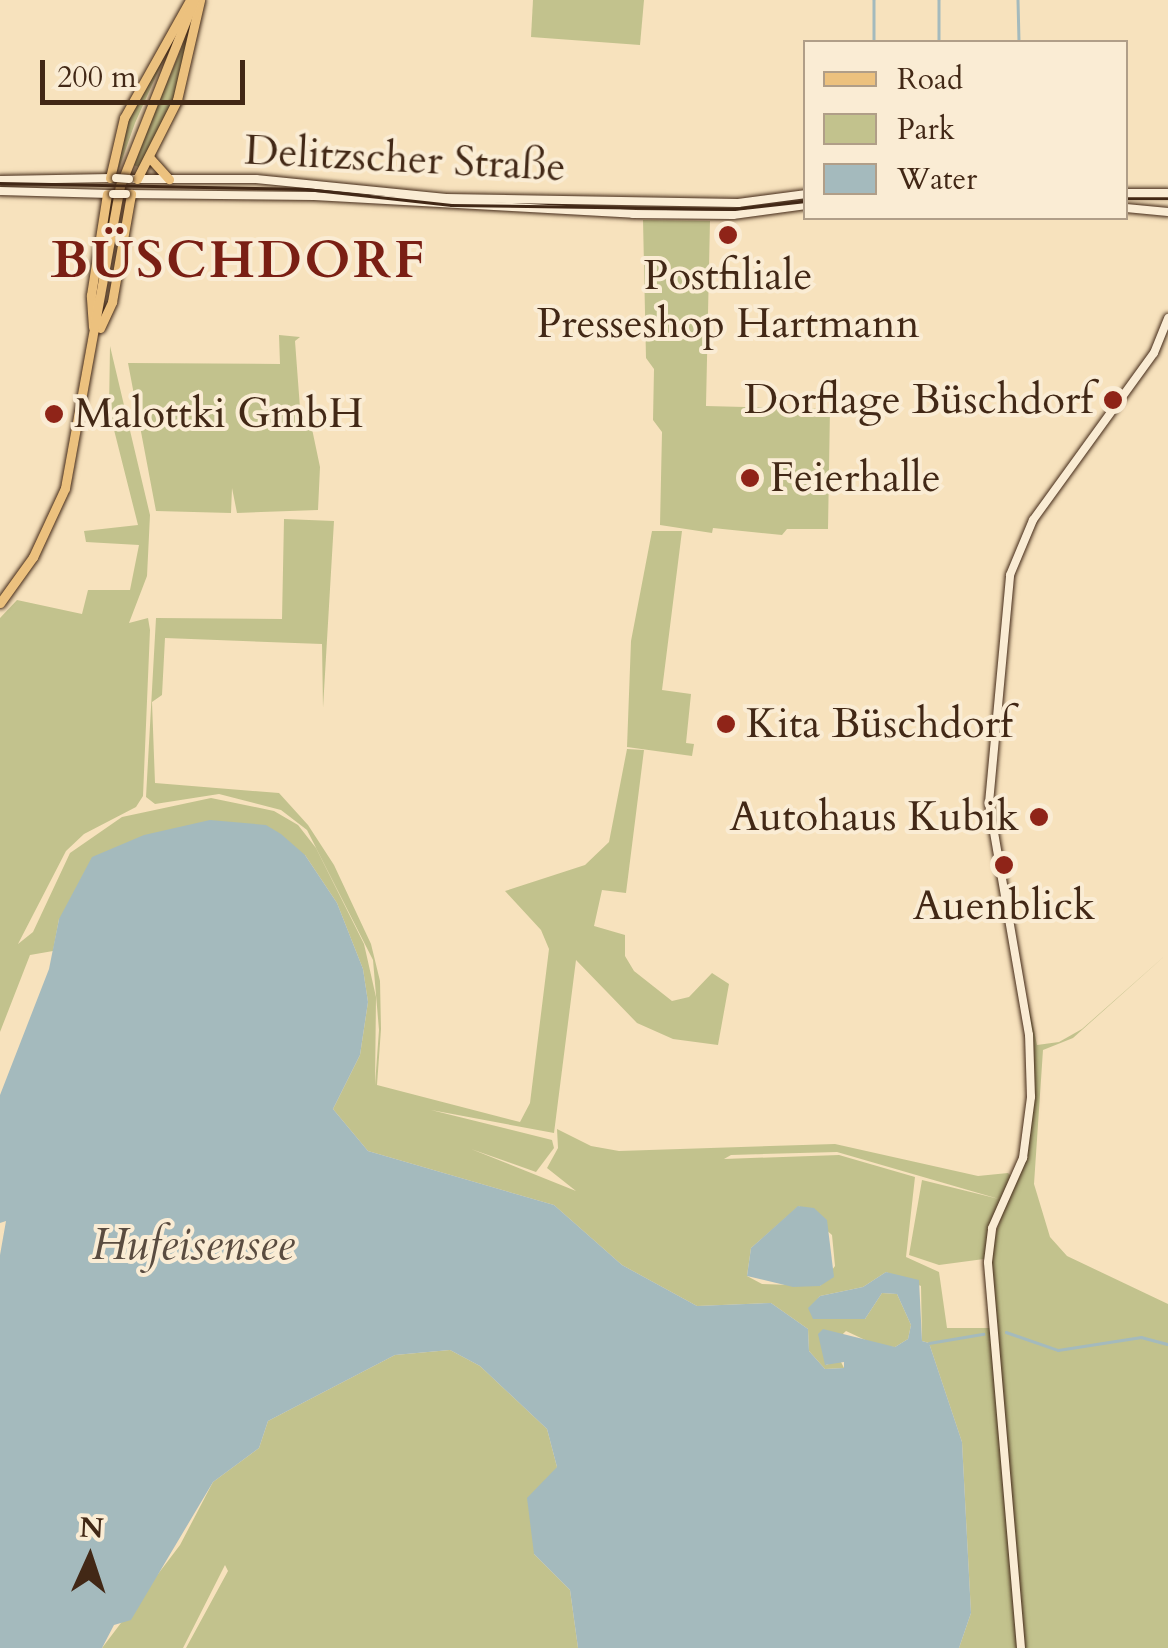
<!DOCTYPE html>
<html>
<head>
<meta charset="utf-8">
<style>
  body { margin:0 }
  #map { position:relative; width:1168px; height:1648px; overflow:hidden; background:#f7e2bd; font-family:Cardo,serif }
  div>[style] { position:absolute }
  .green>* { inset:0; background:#c2c28d }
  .water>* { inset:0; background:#a4babd }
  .stream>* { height:2.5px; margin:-1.25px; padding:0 1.25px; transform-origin:1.25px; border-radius:1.25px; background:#a4babd }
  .roads { filter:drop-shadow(0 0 2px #422816) drop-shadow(0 0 2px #422816) }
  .secondary>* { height:8px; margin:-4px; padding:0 4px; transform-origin:4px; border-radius:4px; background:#faecd4 }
  .primary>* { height:9px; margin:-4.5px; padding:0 4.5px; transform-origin:4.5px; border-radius:4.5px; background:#ecc17e }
  .tram>* { height:2.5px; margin:-1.25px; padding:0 1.25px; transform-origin:1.25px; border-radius:1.25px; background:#422816 }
  .bridges { filter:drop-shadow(0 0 2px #422816) drop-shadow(0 0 2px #422816) }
  .secondary-bridge>* { height:8px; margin:-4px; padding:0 4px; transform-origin:4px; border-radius:4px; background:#faecd4 }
  .dots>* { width:28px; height:28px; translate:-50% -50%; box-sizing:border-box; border:5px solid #faecd4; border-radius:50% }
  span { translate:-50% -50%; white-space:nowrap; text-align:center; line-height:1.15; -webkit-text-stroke:8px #faecd4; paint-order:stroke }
  .street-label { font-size:42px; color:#422816 }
  .poi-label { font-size:42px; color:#422816 }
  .right { translate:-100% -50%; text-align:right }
  .left { translate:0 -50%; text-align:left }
  .water-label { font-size:45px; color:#5a4c40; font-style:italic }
  .district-label { font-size:52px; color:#7a1f14; font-weight:700; letter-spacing:2.5px }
  .legend { position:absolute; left:803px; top:40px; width:325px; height:180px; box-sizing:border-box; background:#faecd4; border:2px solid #b09e88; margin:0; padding:12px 18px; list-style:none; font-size:30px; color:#422816 }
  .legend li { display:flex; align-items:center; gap:20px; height:50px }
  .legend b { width:50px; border:2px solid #b09e88 }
  .north { position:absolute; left:40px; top:1508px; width:100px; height:100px; -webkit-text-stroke:8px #faecd4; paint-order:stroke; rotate:3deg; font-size:28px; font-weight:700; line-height:40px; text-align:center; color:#422816 }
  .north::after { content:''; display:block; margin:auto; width:35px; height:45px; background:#422816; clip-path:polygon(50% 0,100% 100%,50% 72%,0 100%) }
  .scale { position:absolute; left:40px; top:60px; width:205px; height:45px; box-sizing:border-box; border:5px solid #422816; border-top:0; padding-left:12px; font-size:30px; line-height:35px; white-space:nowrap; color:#422816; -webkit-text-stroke:8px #faecd4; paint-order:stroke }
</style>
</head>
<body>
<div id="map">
  <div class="green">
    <div style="clip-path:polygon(533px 0,644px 0,640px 45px,531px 37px)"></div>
    <div style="clip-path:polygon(180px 22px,135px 123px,118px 171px,126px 120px)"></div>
    <div style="clip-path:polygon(191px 26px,174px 99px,140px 167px,132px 165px)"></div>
    <div style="clip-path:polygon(643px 220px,710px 221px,706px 406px,830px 409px,828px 529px,787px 529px,782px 535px,713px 528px,712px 533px,660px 525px,662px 432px,653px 420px,654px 369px,646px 358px)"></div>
    <div style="clip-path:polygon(279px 335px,300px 337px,295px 341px,300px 408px,295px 412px,296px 423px,304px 423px,307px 405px,320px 467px,318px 510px,237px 513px,232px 488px,231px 513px,156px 511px,128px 363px,280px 364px)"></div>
    <div style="clip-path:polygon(evenodd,110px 346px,150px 515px,147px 576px,129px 623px,148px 618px,150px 630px,143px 796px,136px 807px,84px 834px,66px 851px,18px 944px,33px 932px,70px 853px,122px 817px,211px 798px,274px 811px,298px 825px,316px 848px,364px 944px,376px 997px,375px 1085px,379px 1030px,373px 960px,307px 830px,281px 810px,219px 794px,155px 804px,146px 797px,156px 618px,282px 619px,284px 519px,334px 521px,323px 708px,322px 644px,165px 638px,162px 695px,152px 702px,155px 783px,279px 793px,308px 825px,334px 865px,371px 944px,380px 981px,381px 1029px,377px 1085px,520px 1122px,530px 1103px,549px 949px,541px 930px,505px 891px,585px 865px,609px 842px,627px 749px,644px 750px,626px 893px,602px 890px,594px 926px,625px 935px,625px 956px,634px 971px,672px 1001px,689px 997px,712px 973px,729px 984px,718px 1045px,673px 1039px,637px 1023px,576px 960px,554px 1133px,431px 1110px,552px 1140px,554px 1148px,536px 1172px,471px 1149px,576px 1191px,547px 1168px,558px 1148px,557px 1129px,591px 1146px,619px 1151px,835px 1144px,978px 1176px,1008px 1173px,1012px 1177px,990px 1225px,984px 1259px,939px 1265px,909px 1255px,922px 1180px,999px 1199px,837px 1152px,731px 1155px,724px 1159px,839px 1155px,915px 1177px,906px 1257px,939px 1272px,947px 1328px,990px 1328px,1017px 1648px,959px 1648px,971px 1613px,962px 1442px,929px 1343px,922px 1341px,921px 1286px,886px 1272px,863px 1287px,820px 1296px,816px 1301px,829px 1318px,865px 1319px,882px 1293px,897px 1294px,911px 1325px,908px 1339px,895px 1347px,878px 1346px,846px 1331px,826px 1350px,826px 1365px,840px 1360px,844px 1368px,825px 1369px,809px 1351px,808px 1329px,771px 1303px,697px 1306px,622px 1265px,554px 1205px,368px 1151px,333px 1109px,360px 1055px,368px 1002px,363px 969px,337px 903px,305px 855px,59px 919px,53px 951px,30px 955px,0 1032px,0 618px,17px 600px,82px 614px,88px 590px,130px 590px,139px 545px,86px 542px,84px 531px,138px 525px,109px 410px,110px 346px,799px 1206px,832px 1235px,835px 1266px,820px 1286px,762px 1284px,747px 1276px,751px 1248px,799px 1206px)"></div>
    <div style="clip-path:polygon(652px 531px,682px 531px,662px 690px,691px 694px,686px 743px,694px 744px,692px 756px,627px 747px,631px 641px)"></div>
    <div style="clip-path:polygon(1168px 953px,1073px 1038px,1043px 1050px,1034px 1184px,1050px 1237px,1067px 1256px,1168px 1304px,1168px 1648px,1025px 1648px,992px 1264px,994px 1238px,1031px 1132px,1028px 1002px,1037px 1045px,1059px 1042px,1082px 1029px)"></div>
    <div style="clip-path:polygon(450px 1350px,480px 1366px,547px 1429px,557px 1467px,534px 1554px,570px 1590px,578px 1648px,186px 1648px,228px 1571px,225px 1565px,183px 1648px,102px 1648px,180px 1545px,213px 1482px,259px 1448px,268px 1421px,395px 1355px)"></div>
  </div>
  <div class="water">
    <div style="clip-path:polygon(210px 820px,266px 825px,281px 834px,305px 855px,337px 903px,363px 969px,368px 1002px,360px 1055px,333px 1109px,368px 1151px,554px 1205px,622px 1265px,697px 1306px,771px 1303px,808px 1329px,809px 1351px,825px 1369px,844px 1368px,844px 1362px,825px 1365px,818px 1334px,823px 1329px,895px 1347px,908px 1339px,911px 1325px,897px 1294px,882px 1293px,865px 1319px,813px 1319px,808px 1308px,820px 1296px,863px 1287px,886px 1272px,919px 1280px,922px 1341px,929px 1343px,962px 1442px,971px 1613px,959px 1648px,578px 1648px,570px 1590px,534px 1554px,527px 1498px,557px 1467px,547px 1429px,480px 1366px,450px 1350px,395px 1355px,268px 1421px,259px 1448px,213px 1482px,131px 1620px,114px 1625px,102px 1648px,0 1648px,0 1255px,6px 1221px,0 1223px,0 1095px,49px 969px,59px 919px,92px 857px,144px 835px)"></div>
    <div style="clip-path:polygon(798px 1206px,814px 1208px,827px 1220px,834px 1277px,820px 1286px,793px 1287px,747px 1276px,751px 1248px)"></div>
  </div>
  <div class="stream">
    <div style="left:874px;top:0;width:42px;rotate:90deg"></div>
    <div style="left:939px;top:0;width:42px;rotate:90deg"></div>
    <div style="left:1018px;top:0;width:42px;rotate:88.6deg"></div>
    <div style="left:1006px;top:1332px;width:55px;rotate:19.1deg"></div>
    <div style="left:1058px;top:1350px;width:84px;rotate:-8.9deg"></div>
    <div style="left:1141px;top:1337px;width:28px;rotate:15deg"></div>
    <div style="left:929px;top:1343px;width:55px;rotate:-9.5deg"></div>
  </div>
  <div class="roads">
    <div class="secondary">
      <div style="left:133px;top:179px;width:123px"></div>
      <div style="left:256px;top:179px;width:191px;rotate:5.7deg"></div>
      <div style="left:446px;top:198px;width:292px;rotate:1deg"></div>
      <div style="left:738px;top:203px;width:69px;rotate:-7.5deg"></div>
      <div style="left:0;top:180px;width:112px;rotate:-1deg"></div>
      <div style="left:0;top:191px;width:110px;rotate:1.6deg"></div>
      <div style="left:1126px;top:193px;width:42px"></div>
      <div style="left:126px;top:194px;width:188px;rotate:0.6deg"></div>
      <div style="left:314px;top:196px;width:320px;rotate:3.2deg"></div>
      <div style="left:633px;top:214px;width:100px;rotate:0.6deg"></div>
      <div style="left:733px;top:215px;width:74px;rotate:-7.8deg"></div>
      <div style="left:1126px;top:208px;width:42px;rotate:5.4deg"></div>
      <div style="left:1021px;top:1648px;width:387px;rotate:-94.9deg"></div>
      <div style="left:988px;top:1262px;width:34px;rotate:-83deg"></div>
      <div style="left:992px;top:1228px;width:77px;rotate:-66.1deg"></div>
      <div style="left:1023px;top:1158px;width:62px;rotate:-82.5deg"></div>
      <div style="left:1031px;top:1097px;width:62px;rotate:-91.8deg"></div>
      <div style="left:1029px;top:1035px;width:235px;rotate:-99.8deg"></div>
      <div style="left:989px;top:803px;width:229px;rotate:-84.7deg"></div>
      <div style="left:1010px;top:575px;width:60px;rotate:-67.3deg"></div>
      <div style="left:1033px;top:520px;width:206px;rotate:-54.1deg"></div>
      <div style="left:1154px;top:353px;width:38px;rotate:-68deg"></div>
    </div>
    <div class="primary">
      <div style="left:149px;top:157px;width:30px;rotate:48deg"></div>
      <div style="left:110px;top:178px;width:62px;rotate:-76.9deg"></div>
      <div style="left:124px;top:118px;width:135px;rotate:-60.8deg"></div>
      <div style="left:137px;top:179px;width:89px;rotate:-63.1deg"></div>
      <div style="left:177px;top:100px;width:103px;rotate:-77deg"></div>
      <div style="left:93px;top:327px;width:32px;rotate:-94deg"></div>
      <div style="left:91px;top:295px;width:102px;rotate:-81deg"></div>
      <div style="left:100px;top:328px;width:29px;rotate:-65deg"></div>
      <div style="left:112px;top:302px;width:110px;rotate:-80deg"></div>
      <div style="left:0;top:603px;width:57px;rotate:-54.3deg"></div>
      <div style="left:33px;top:557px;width:76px;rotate:-65.1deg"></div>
      <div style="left:65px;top:488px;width:307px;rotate:-79.7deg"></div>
      <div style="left:120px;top:186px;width:200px;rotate:-68.3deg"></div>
    </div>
  </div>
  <div class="tram">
    <div style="left:0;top:183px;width:306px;rotate:1.1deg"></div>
    <div style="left:306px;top:189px;width:146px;rotate:6.3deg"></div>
    <div style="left:451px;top:205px;width:283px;rotate:0.8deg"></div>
    <div style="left:734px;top:209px;width:72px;rotate:-6.3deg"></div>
    <div style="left:1126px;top:199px;width:42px"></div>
  </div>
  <div class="bridges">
    <div class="secondary-bridge">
      <div style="left:116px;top:178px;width:13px;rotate:4deg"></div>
      <div style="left:113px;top:194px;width:13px"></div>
    </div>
  </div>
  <div class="dots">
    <div style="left:728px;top:235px;background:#8f2418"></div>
    <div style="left:1113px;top:400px;background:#8f2418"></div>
    <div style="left:54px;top:414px;background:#8f2418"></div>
    <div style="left:750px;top:478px;background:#8f2418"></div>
    <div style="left:726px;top:724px;background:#8f2418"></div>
    <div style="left:1039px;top:817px;background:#8f2418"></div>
    <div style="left:1004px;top:865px;background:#8f2418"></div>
  </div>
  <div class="street-label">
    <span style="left:405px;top:159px;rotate:3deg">Delitzscher Straße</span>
  </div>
  <div class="poi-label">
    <span style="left:728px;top:300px">Postfiliale<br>Presseshop Hartmann</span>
    <span class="right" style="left:1093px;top:400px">Dorflage Büschdorf</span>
    <span class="left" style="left:74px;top:414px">Malottki GmbH</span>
    <span class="left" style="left:770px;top:478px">Feierhalle</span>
    <span class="left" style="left:746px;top:724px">Kita Büschdorf</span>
    <span class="right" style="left:1019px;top:817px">Autohaus Kubik</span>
    <span style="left:1004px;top:906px">Auenblick</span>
  </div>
  <div class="water-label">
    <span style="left:193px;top:1245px">Hufeisensee</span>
  </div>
  <div class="district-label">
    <span style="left:239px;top:262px">BÜSCHDORF</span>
  </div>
  <ul class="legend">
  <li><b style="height:12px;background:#ecc17e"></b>Road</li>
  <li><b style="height:28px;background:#c2c28d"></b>Park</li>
  <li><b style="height:28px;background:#a4babd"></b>Water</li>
  </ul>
  <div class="north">N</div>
  <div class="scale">200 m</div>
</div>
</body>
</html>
